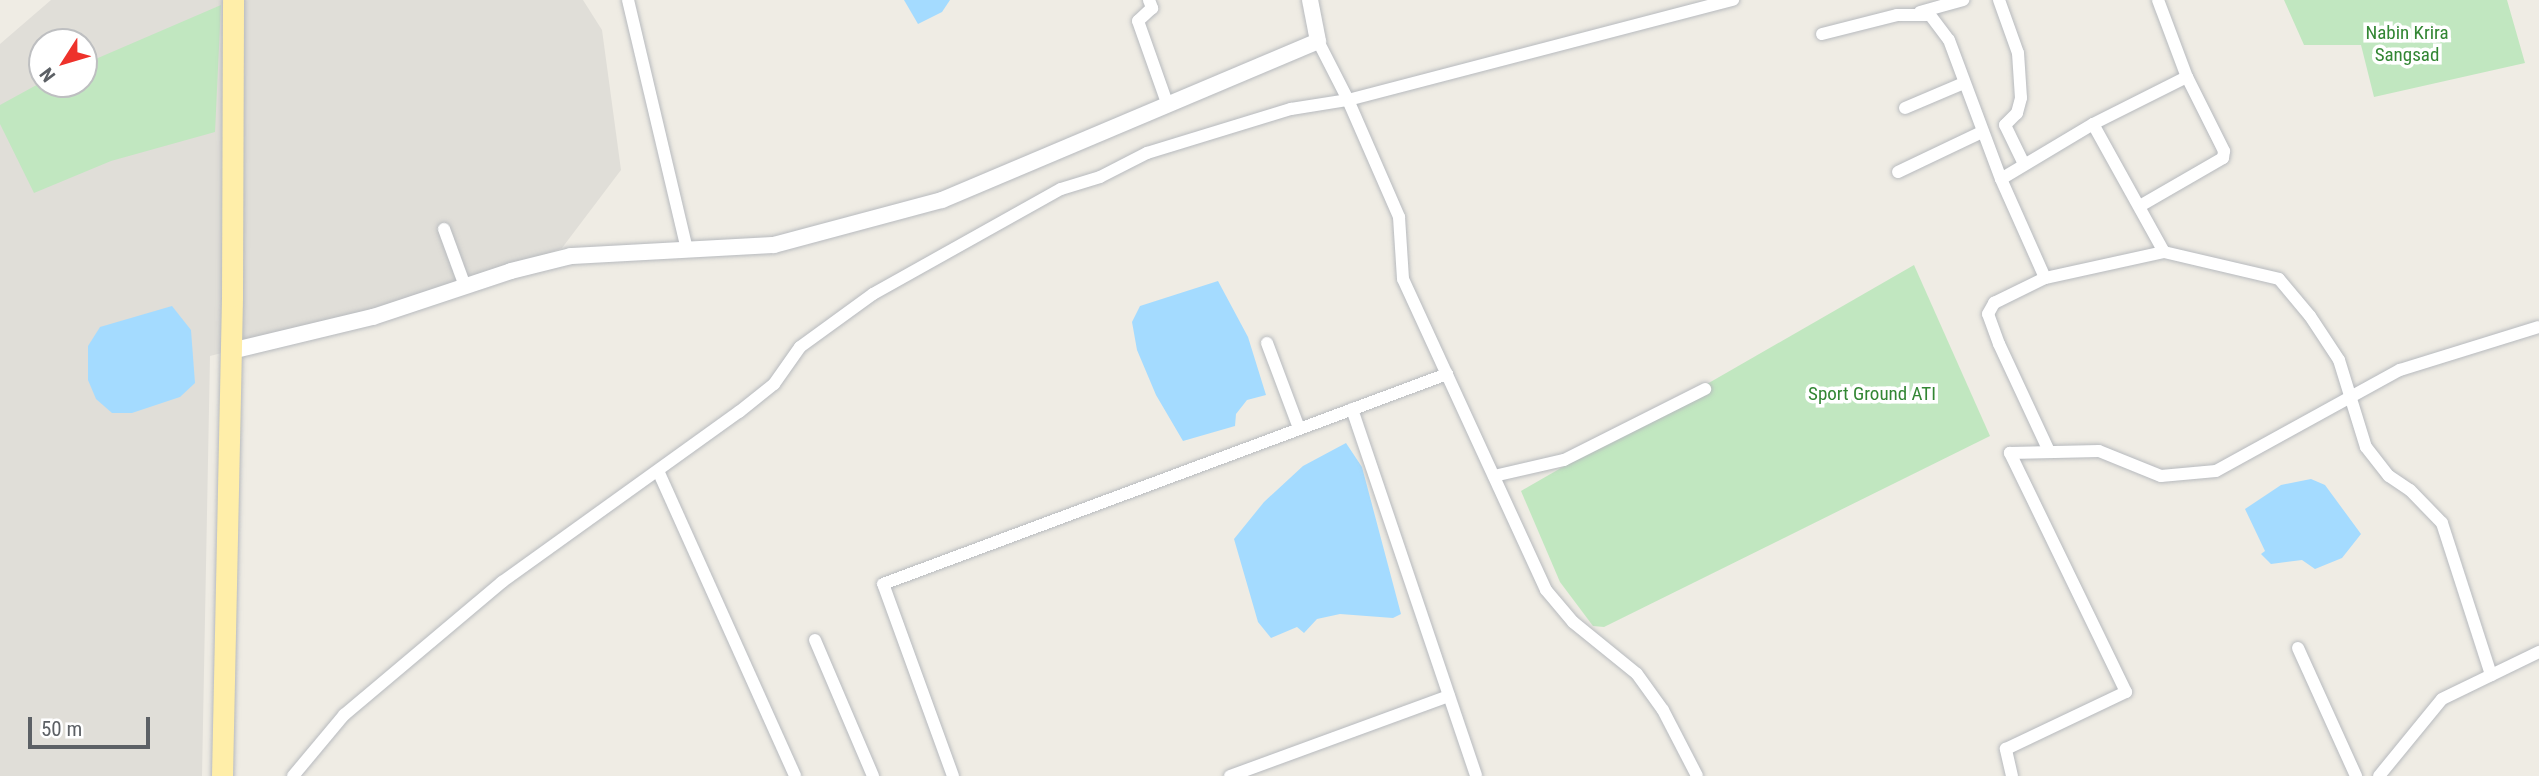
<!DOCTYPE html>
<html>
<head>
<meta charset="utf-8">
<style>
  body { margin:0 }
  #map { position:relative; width:2539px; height:776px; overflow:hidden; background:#efece4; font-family:"Roboto Condensed",sans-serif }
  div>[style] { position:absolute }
  .industrial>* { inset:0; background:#e0ded8 }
  .green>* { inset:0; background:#c1e7c0 }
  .water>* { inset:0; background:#a4dbff }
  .roads { filter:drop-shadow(0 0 2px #b7babe) drop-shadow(0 0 2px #b7babe) }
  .minor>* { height:12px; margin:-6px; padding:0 6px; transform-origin:6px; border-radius:6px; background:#fff }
  .tertiary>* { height:16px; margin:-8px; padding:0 8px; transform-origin:8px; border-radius:8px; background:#fff }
  .primary>* { height:21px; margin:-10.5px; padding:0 10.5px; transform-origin:10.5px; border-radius:10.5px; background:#ffeea9 }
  span { translate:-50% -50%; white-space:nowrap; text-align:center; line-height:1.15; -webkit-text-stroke:7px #fff; paint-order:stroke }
  .park-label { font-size:19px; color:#328633 }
  .north { position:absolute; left:28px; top:28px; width:70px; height:70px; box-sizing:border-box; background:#fff; border:2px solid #bebfc1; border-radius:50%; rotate:233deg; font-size:19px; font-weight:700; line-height:28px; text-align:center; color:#5c6065 }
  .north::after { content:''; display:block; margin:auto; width:24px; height:32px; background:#ee322b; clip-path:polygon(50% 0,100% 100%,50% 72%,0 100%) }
  .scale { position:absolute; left:28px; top:717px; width:122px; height:32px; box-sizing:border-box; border:4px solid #5c6065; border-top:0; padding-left:9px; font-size:21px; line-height:24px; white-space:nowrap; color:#5c6065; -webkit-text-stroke:5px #fff; paint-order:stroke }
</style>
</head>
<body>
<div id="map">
  <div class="industrial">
    <div style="clip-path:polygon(evenodd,51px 0,583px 0,602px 30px,621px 170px,562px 248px,435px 298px,210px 356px,202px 776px,0 776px,0 44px,51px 0,42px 42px,84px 42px,84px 84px,42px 84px,42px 42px)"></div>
  </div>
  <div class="green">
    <div style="clip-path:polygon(2284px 0,2507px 0,2525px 63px,2374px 97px,2361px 45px,2304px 45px)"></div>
    <div style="clip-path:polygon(221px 5px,215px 132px,111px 161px,34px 193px,0 124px,0 105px,42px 82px,84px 84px,84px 64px)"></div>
    <div style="clip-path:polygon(1914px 265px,1990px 436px,1604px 627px,1593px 626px,1560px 582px,1521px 491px)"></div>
  </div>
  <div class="water">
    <div style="clip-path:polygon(904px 0,950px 0,942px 12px,918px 24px)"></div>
    <div style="clip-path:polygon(1218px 281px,1248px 337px,1266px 395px,1247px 400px,1236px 414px,1235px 426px,1183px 441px,1156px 395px,1137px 350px,1132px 322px,1140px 306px)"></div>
    <div style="clip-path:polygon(172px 306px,191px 330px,195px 383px,180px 397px,132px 413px,112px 413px,96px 399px,88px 380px,88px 346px,100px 327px)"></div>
    <div style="clip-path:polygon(1346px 443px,1362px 467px,1401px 614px,1393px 618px,1340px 614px,1317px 619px,1304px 633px,1297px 627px,1271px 638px,1258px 622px,1234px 539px,1264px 502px,1303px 466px)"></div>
    <div style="clip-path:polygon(2311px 479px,2325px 485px,2361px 534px,2342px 558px,2315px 569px,2302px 560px,2271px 564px,2261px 554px,2265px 551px,2245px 509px,2281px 485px)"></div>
  </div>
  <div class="roads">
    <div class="minor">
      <div style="left:628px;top:0;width:257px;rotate:76.7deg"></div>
      <div style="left:1149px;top:0;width:9px;rotate:69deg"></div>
      <div style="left:1152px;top:8px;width:19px;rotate:137deg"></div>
      <div style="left:1138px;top:21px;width:87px;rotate:70.5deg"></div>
      <div style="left:1999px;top:0;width:56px;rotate:70.3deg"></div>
      <div style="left:2018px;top:53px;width:45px;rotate:86.2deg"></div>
      <div style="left:2021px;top:98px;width:16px;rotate:105deg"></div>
      <div style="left:2017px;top:113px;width:17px;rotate:135deg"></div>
      <div style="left:2005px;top:125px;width:41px;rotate:64.1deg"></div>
      <div style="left:2158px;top:0;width:82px;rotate:69.4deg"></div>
      <div style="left:1920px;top:12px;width:45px;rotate:-15.6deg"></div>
      <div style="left:1822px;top:34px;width:77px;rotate:-14.2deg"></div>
      <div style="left:1897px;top:15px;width:33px"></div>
      <div style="left:1930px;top:15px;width:31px;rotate:53deg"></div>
      <div style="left:1949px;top:40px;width:148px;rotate:69.5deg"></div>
      <div style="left:2001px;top:179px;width:107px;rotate:-30.9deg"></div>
      <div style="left:2093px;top:124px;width:105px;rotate:-26.6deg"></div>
      <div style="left:2187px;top:77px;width:83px;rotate:63.4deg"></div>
      <div style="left:2224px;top:151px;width:7px;rotate:98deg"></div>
      <div style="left:2223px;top:158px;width:96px;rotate:150deg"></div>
      <div style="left:1318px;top:41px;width:66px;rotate:63deg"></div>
      <div style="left:1348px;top:100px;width:398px;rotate:-14.6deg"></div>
      <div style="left:1905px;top:108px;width:64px;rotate:-23deg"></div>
      <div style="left:2093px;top:124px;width:146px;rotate:61deg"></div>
      <div style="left:2164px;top:252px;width:118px;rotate:13.2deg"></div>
      <div style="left:2279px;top:279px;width:48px;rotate:50deg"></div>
      <div style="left:2310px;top:316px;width:53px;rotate:56.6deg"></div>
      <div style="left:2339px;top:360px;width:91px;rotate:72.8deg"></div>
      <div style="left:2366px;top:447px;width:37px;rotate:52deg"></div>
      <div style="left:2389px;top:476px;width:25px;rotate:34deg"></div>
      <div style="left:2410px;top:490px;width:46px;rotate:45.9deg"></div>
      <div style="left:2442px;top:523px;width:160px;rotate:72.1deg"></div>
      <div style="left:1898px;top:172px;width:93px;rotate:-25.5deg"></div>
      <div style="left:2001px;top:179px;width:108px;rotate:66deg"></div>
      <div style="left:444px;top:229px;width:61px;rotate:69.8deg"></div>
      <div style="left:1267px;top:343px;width:91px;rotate:69.4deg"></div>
      <div style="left:1352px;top:409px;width:387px;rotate:71.3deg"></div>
      <div style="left:2048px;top:449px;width:116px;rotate:-115deg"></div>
      <div style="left:1999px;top:344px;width:32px;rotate:-110deg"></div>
      <div style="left:1988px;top:314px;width:13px;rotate:-61deg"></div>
      <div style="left:1994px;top:303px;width:57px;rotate:-26.1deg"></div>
      <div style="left:2045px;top:278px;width:122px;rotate:-12.3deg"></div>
      <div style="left:659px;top:473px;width:332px;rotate:65.8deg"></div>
      <div style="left:1494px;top:476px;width:72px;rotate:-12.9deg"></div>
      <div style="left:1564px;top:460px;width:158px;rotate:-26.7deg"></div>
      <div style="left:815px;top:640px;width:148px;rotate:66.9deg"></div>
      <div style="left:2298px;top:648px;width:141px;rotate:65.6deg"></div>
      <div style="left:293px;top:776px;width:80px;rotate:-50.1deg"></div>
      <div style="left:344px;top:715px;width:207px;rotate:-40.1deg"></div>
      <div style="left:502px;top:582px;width:292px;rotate:-35.7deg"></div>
      <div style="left:739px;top:412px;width:45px;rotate:-38.7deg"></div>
      <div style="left:774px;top:384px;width:45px;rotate:-54.9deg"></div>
      <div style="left:800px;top:347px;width:90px;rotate:-36deg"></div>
      <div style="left:873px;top:294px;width:215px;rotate:-29.2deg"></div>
      <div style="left:1061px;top:189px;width:41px;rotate:-17.1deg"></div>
      <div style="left:1100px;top:177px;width:53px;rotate:-27.1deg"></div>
      <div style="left:1147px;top:153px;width:151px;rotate:-17deg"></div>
      <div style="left:1291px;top:109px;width:58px;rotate:-9deg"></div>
      <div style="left:1348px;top:100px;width:128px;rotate:66.4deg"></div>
      <div style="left:1399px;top:217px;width:62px;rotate:86.3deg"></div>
      <div style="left:1403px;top:279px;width:342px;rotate:65.3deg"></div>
      <div style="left:1546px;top:590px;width:42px;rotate:49.8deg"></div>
      <div style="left:1573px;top:622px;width:82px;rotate:39.1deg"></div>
      <div style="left:1637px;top:674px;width:44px;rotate:54.2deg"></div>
      <div style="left:1663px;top:710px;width:74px;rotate:62.7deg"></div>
      <div style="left:953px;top:776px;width:204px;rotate:-110deg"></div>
      <div style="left:883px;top:584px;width:602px;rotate:-20.42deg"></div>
      <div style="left:1230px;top:776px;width:233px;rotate:-20.1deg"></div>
      <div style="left:2012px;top:776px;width:28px;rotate:-103deg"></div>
      <div style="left:2006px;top:749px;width:133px;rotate:-25.4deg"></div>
      <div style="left:2126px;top:692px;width:266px;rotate:-115.9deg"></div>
      <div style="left:2010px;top:453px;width:89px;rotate:-1.3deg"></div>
      <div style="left:2099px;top:451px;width:67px;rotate:22deg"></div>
      <div style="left:2161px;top:476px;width:55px;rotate:-5.2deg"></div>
      <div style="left:2216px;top:471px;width:210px;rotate:-28.8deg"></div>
      <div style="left:2400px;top:370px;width:145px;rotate:-17.2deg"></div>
      <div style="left:2379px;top:776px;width:99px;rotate:-50.7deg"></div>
      <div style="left:2442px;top:699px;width:108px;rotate:-25.9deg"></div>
    </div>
    <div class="tertiary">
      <div style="left:231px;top:351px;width:146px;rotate:-13.5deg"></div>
      <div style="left:373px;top:317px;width:145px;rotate:-18.4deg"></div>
      <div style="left:511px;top:271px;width:62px;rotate:-14deg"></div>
      <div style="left:571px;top:256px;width:203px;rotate:-3.1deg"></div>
      <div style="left:774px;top:245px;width:174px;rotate:-15deg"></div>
      <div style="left:942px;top:200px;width:408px;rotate:-22.9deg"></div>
      <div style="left:1318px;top:41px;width:42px;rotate:-101deg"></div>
    </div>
    <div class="primary">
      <div style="left:222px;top:776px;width:480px;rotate:-88.8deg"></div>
      <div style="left:232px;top:296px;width:296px;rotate:-89.8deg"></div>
    </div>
  </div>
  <div class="park-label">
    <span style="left:2407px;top:44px">Nabin Krira<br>Sangsad</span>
    <span style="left:1872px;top:394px">Sport Ground ATI</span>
  </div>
  <div class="north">N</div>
  <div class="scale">50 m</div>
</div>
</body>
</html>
